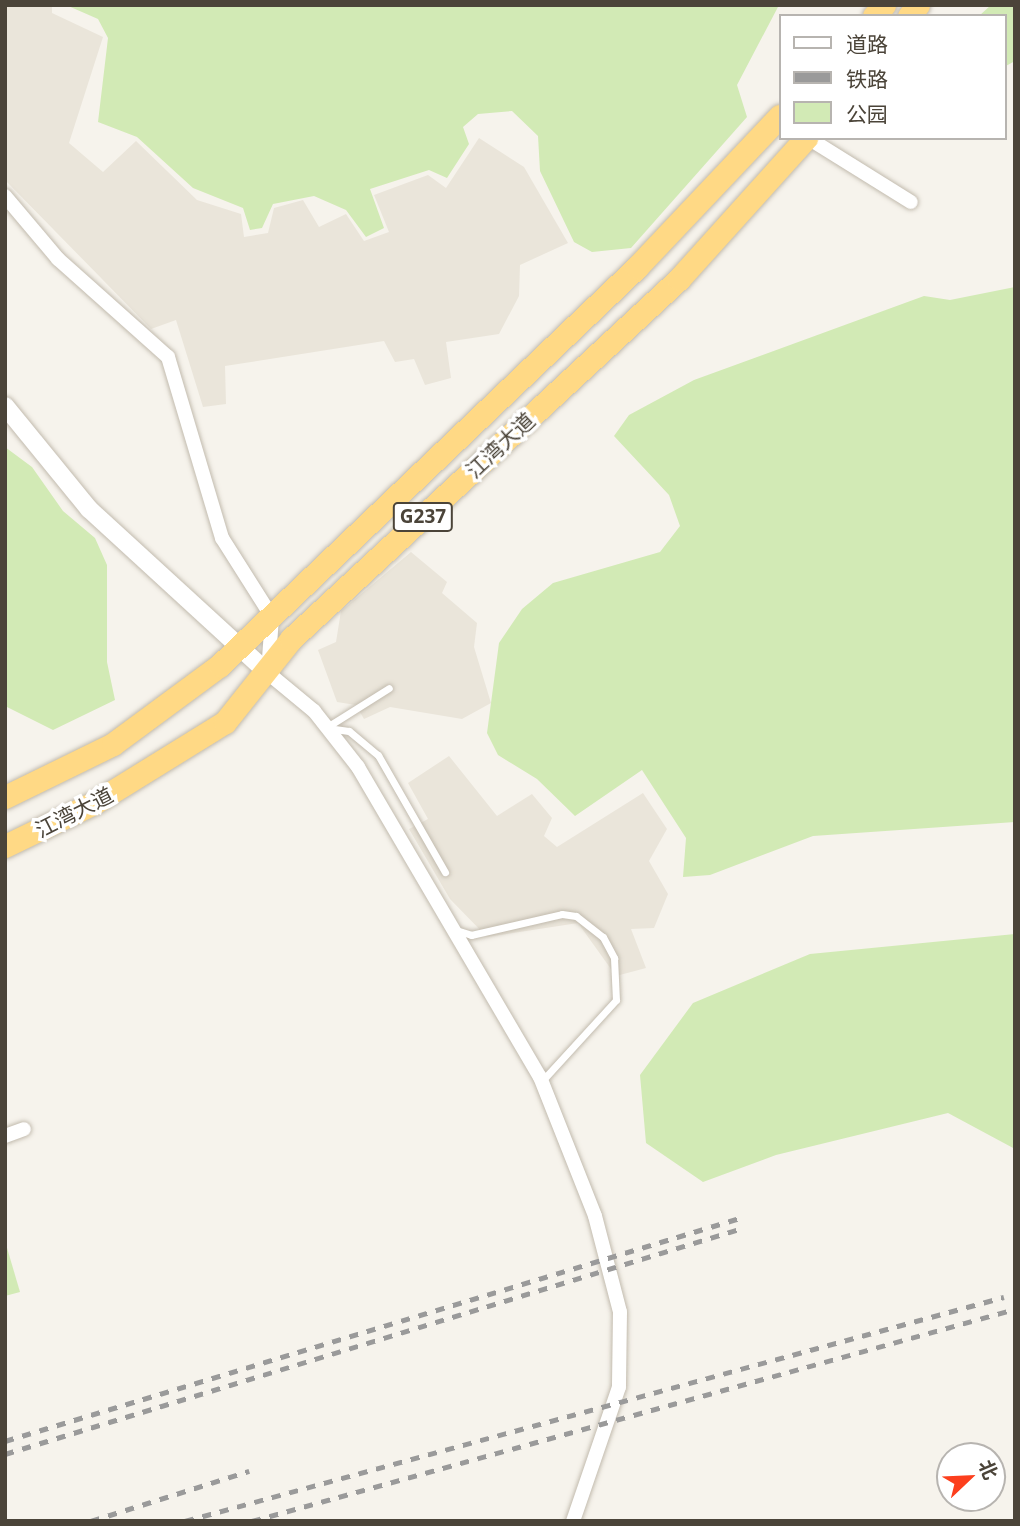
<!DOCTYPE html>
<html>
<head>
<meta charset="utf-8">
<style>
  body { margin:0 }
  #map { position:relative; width:1020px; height:1526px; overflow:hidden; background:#f6f3ec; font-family:"Noto Sans","Noto Sans SC",sans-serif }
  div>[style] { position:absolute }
  .residential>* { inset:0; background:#eae5da }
  .green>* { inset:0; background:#d2eab5 }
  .roads { filter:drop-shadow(0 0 2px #c2bbae) drop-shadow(0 0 2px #c2bbae) }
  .service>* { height:7px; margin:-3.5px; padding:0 3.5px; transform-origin:3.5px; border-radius:3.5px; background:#fff }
  .minor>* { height:14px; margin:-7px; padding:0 7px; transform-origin:7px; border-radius:7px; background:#fff }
  .tertiary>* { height:18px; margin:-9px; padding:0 9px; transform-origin:9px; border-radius:9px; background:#fff }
  .trunk>* { height:23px; margin:-11.5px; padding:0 11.5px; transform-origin:11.5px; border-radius:11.5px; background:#ffd985 }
  .rail>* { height:5px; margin-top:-2.5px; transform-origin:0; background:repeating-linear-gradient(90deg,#9a9a9a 0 9px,transparent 0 18px) }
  span { translate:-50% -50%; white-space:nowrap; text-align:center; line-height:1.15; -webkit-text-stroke:7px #fff; paint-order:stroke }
  .shield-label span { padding:2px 5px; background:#fff; border:2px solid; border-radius:5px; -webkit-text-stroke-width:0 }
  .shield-label { font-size:19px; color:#4b4439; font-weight:700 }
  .street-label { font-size:21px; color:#4b4439 }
  .frame { position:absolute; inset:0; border:7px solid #4b4439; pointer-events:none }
  .legend { position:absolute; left:779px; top:14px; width:228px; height:126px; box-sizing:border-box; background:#fff; border:2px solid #b7b4b0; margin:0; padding:9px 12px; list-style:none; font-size:21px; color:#4b4439 }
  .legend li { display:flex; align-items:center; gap:14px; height:35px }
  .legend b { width:35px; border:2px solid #b7b4b0 }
  .north { position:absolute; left:936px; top:1442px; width:70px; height:70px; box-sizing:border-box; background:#fff; border:2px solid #b7b4b0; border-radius:50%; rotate:67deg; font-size:19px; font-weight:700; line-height:28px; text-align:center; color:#4b4439 }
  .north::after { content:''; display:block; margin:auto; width:24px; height:32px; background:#fc3f1d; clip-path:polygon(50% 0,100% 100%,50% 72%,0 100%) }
</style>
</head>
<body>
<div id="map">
  <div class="residential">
    <div style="clip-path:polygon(5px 5px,52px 5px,52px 13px,103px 37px,69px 143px,103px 172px,136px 141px,197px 200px,241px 214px,244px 237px,268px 233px,274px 208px,303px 200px,319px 227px,346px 214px,364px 241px,389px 232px,374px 195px,428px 175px,446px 188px,479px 138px,524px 167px,568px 243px,520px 265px,519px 296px,499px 334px,446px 342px,451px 378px,425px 385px,414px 359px,395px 362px,384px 341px,225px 366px,226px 404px,203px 407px,176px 320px,151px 329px,5px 180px)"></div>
    <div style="clip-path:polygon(411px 552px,447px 582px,442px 593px,477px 623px,474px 647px,491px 703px,462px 719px,390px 707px,364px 719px,356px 705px,337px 702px,318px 650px,336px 642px,341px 611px)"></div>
    <div style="clip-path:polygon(449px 756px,497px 816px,532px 794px,552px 818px,544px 836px,557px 847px,643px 793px,667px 829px,649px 861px,668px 894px,654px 928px,631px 929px,646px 968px,616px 976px,578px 923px,487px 937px,450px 899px,409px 829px,428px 819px,408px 783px)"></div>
  </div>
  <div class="green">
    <div style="clip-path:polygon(66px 5px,779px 5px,737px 85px,747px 117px,631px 248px,592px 252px,574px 242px,540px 171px,538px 136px,512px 111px,478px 114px,463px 127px,469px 144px,447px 178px,429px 170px,370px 189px,384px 228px,366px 237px,346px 210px,314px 196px,273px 204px,262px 228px,250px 230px,243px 208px,193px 188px,137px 137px,98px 122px,108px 38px,98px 19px)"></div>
    <div style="clip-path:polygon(991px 5px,1015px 5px,1015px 61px,1004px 67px,1004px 16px,979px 16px)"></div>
    <div style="clip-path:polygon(1015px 287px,1015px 822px,813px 836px,710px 875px,683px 877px,686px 838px,642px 770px,575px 816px,537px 779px,498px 755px,487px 733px,499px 643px,522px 609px,553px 583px,660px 552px,680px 526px,669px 495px,614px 436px,629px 415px,694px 380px,924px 296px,950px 300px)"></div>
    <div style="clip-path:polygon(5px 447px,32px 467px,63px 511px,95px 538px,107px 565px,107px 662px,115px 700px,53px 730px,5px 706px)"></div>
    <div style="clip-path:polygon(1015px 934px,1015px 1149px,948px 1113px,776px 1155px,703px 1182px,646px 1143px,640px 1075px,693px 1003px,810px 954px)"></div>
    <div style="clip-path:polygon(5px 1241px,20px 1292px,5px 1296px)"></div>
  </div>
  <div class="roads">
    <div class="service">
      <div style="left:327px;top:727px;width:73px;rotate:-32.2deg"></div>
      <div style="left:327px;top:728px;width:22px;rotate:8deg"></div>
      <div style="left:349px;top:731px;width:38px;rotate:40deg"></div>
      <div style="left:378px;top:755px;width:135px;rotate:60.2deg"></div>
      <div style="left:456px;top:930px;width:16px;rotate:18deg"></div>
      <div style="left:471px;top:935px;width:93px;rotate:-13deg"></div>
      <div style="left:562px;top:914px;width:14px;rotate:8deg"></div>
      <div style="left:576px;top:916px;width:34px;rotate:38deg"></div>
      <div style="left:603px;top:937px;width:24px;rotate:62deg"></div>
      <div style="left:614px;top:958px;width:42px;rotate:87.3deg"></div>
      <div style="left:616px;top:1000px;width:110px;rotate:132.4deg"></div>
    </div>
    <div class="minor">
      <div style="left:808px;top:138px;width:121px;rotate:31.9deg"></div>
      <div style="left:5px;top:196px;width:82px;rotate:49.9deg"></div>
      <div style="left:58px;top:259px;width:147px;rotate:41.7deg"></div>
      <div style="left:168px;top:357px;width:189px;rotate:73.4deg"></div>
      <div style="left:222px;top:538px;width:93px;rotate:57.7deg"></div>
      <div style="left:272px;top:617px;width:56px;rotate:94.1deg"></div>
      <div style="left:268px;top:673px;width:60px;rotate:39.6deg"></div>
      <div style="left:314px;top:711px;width:71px;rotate:51.8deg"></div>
      <div style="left:358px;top:767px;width:359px;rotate:59.6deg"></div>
      <div style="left:540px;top:1077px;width:149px;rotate:68.4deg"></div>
      <div style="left:595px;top:1216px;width:99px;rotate:75.4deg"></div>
      <div style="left:620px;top:1312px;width:75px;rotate:90.8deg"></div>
      <div style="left:619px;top:1387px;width:142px;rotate:108.9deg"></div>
      <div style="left:5px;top:1136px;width:20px;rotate:-20deg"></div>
    </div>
    <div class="tertiary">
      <div style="left:5px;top:406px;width:133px;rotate:50.8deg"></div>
      <div style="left:89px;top:509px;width:243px;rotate:42.5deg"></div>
    </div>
    <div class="trunk">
      <div style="left:874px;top:16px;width:15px;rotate:-48deg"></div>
      <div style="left:909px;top:16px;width:14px;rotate:-51deg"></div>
      <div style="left:5px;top:797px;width:120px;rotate:-26.1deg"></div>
      <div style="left:113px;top:744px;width:133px;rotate:-36.4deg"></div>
      <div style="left:220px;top:665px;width:576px;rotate:-43.66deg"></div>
      <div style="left:637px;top:267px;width:208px;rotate:-46.6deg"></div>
      <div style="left:5px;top:846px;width:99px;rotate:-25.8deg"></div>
      <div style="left:94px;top:803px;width:154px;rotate:-31.7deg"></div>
      <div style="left:225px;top:722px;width:106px;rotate:-51.5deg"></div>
      <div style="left:291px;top:639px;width:529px;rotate:-42.86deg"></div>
      <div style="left:679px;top:279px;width:190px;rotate:-48deg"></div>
    </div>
  </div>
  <div class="rail">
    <div style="left:5px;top:1441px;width:768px;rotate:-16.88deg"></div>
    <div style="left:5px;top:1454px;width:772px;rotate:-17.03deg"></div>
    <div style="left:91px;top:1521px;width:166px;rotate:-17.6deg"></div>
    <div style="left:185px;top:1521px;width:849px;rotate:-15.3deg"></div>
    <div style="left:252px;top:1521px;width:785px;rotate:-15.52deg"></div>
  </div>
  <div class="shield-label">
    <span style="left:423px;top:517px">G237</span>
  </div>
  <div class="street-label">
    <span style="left:500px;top:445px;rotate:-43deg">江湾大道</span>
    <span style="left:74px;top:812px;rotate:-27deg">江湾大道</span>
  </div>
  <div class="frame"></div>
  <ul class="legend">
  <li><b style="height:9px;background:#fff"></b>道路</li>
  <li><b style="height:9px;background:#9a9a9a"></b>铁路</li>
  <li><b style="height:19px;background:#d2eab5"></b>公园</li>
  </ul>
  <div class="north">北</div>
</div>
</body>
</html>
